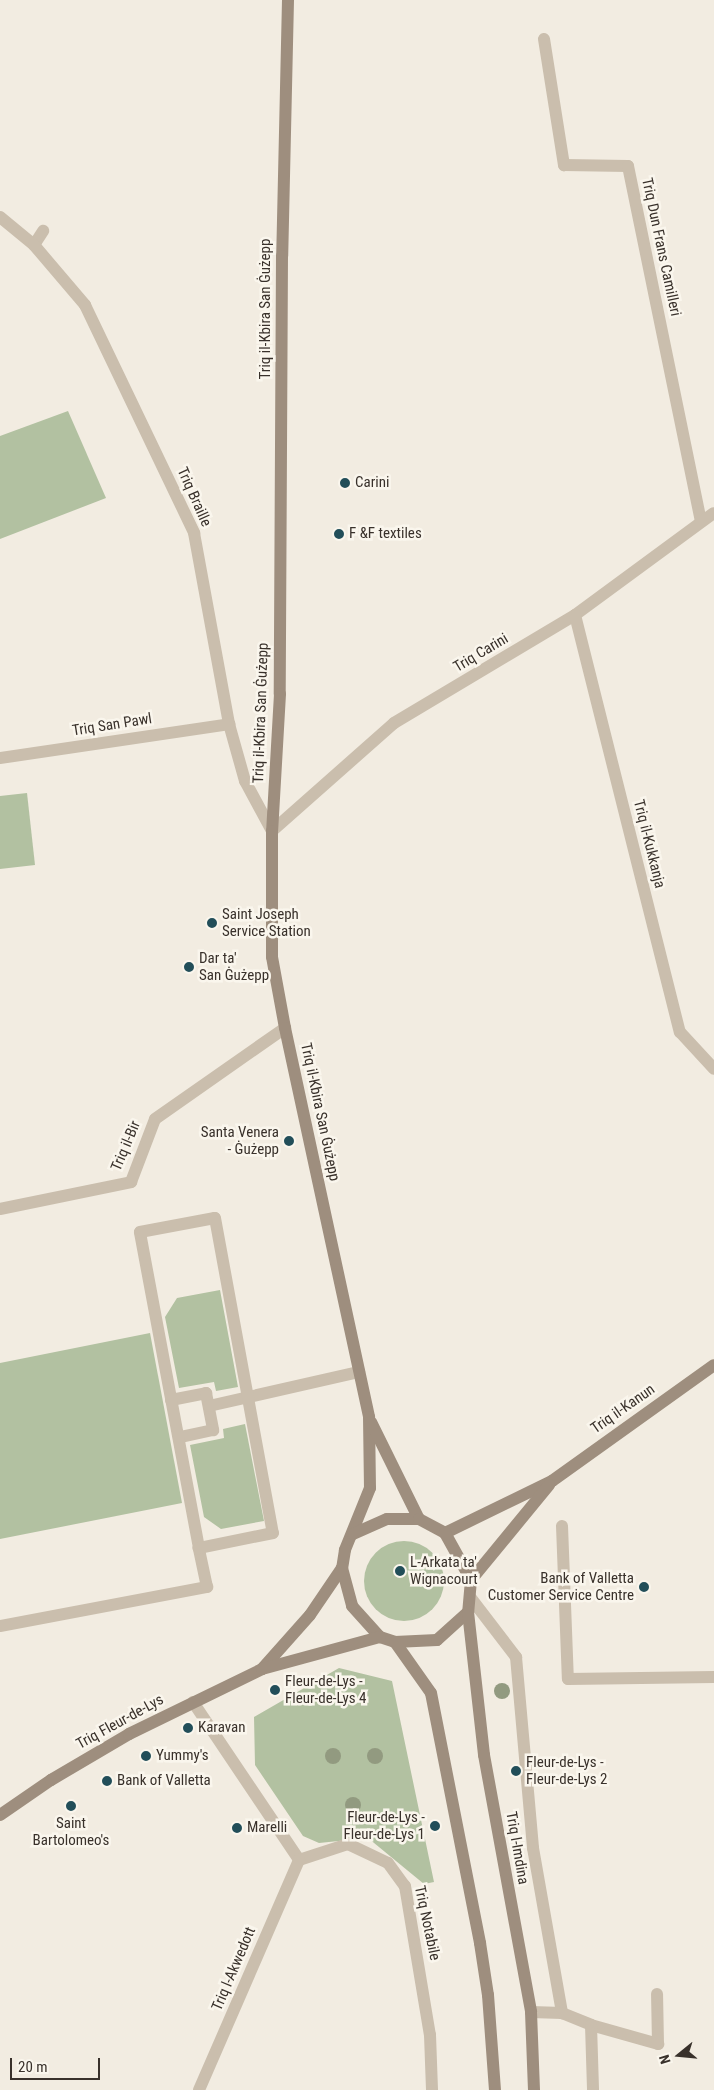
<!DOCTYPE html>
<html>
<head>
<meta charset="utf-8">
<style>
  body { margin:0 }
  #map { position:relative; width:714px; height:2090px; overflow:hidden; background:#f2ece1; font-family:"Roboto Condensed",sans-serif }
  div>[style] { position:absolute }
  .green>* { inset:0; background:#b2c1a1 }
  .round { border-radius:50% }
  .lane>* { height:12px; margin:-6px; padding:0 6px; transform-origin:6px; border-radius:6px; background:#cabead }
  .street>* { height:12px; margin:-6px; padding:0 6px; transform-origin:6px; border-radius:6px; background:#cabead }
  .secondary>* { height:12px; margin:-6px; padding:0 6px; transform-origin:6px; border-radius:6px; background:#9e8e7e }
  .trees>* { width:16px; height:16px; margin:-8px; border-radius:50%; background:#929a80 }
  .dots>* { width:14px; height:14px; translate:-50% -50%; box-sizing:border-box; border:2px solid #faf6ed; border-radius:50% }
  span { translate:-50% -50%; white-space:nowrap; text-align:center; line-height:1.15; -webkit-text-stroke:5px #faf6ed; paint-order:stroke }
  .street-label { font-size:15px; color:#39312b }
  .poi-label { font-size:15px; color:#39312b }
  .left { translate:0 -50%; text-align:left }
  .right { translate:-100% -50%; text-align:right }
  .north { position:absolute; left:654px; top:2030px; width:50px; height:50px; -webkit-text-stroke:4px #faf6ed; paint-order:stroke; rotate:253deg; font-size:14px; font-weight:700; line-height:20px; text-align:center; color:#39312b }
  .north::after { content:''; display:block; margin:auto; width:18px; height:22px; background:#39312b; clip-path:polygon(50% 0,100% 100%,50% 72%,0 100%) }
  .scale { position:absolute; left:10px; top:2058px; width:90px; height:22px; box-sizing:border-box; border:2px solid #39312b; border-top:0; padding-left:6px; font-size:15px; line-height:18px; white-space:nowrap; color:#39312b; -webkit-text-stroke:4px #faf6ed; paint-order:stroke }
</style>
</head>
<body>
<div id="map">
  <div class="green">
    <div style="clip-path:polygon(68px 411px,106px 498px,0 539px,0 436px)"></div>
    <div style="clip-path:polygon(27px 793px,35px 865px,0 869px,0 796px)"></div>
    <div style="clip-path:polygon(220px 1290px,238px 1387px,216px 1391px,214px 1382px,179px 1388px,165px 1317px,177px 1298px)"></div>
    <div style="clip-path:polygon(150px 1333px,182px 1503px,0 1539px,0 1363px)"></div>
    <div style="clip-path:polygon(245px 1424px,264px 1521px,221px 1529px,204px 1517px,190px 1445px,224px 1438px,223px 1429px)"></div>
    <div class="round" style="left:364px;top:1541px;width:80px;height:80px"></div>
    <div style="clip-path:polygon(339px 1668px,392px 1681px,434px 1882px,424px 1884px,368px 1838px,319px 1843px,303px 1836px,255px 1765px,254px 1717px)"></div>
  </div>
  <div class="lane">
    <div style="left:34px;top:245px;width:17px;rotate:-57deg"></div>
    <div style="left:171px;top:1400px;width:36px;rotate:-11deg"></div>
    <div style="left:206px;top:1393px;width:38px;rotate:79deg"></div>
    <div style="left:213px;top:1430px;width:35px;rotate:168deg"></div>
    <div style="left:209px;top:1406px;width:154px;rotate:-12.8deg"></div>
    <div style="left:562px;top:1526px;width:153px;rotate:87.8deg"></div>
    <div style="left:568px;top:1679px;width:146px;rotate:-0.8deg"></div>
    <div style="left:470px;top:1597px;width:76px;rotate:52.5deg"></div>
    <div style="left:516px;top:1657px;width:192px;rotate:84.9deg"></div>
    <div style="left:533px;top:1848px;width:168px;rotate:80deg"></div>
    <div style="left:0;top:1626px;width:211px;rotate:-10.7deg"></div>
    <div style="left:207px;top:1587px;width:40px;rotate:-102deg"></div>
    <div style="left:199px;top:1548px;width:321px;rotate:-100.6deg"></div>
    <div style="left:140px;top:1232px;width:76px;rotate:-10.6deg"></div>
    <div style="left:215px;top:1218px;width:320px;rotate:79.6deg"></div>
    <div style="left:273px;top:1533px;width:76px;rotate:168.5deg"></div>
    <div style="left:531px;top:2012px;width:31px;rotate:2deg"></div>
    <div style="left:562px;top:2013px;width:31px;rotate:22deg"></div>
    <div style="left:591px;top:2025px;width:70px;rotate:15.8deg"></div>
    <div style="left:658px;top:2044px;width:50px;rotate:-91.1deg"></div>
    <div style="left:591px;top:2025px;width:65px;rotate:88.2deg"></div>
  </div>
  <div class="street">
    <div style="left:544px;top:39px;width:128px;rotate:81deg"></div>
    <div style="left:564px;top:165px;width:64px;rotate:0.9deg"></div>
    <div style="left:628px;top:166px;width:363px;rotate:78.4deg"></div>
    <div style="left:0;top:217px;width:44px;rotate:39.5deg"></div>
    <div style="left:34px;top:245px;width:79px;rotate:49.6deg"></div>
    <div style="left:85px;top:305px;width:253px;rotate:64.4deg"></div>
    <div style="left:194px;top:533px;width:194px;rotate:79.6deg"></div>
    <div style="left:229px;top:724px;width:59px;rotate:74.3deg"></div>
    <div style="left:245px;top:781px;width:57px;rotate:61.6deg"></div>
    <div style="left:272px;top:831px;width:163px;rotate:-41.5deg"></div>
    <div style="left:394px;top:723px;width:211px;rotate:-30.8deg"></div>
    <div style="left:575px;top:615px;width:172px;rotate:-36.3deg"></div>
    <div style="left:575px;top:615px;width:430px;rotate:75.9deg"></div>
    <div style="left:680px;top:1032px;width:50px;rotate:47.4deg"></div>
    <div style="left:0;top:758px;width:232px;rotate:-8.4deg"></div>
    <div style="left:0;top:1209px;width:134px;rotate:-11.6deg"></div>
    <div style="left:131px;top:1182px;width:67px;rotate:-69.1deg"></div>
    <div style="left:155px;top:1119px;width:159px;rotate:-35deg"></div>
    <div style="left:193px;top:1702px;width:190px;rotate:56.1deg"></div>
    <div style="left:299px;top:1860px;width:52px;rotate:-18.1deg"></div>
    <div style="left:348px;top:1844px;width:44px;rotate:25.4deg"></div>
    <div style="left:388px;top:1863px;width:29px;rotate:54deg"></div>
    <div style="left:405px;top:1886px;width:151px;rotate:80.5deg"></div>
    <div style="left:430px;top:2035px;width:55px;rotate:87.9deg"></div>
    <div style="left:199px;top:2090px;width:251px;rotate:-66.5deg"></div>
  </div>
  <div class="secondary">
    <div style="left:288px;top:0;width:256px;rotate:91.3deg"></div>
    <div style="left:282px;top:256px;width:438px;rotate:90.3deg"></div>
    <div style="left:280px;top:694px;width:137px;rotate:93.3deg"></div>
    <div style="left:272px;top:831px;width:126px;rotate:90deg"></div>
    <div style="left:272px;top:957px;width:72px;rotate:79.6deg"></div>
    <div style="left:285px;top:1028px;width:398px;rotate:77.8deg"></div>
    <div style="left:369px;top:1417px;width:71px;rotate:89.2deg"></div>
    <div style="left:370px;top:1488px;width:67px;rotate:112deg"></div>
    <div style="left:345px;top:1550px;width:18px;rotate:99deg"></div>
    <div style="left:342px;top:1568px;width:39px;rotate:75deg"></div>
    <div style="left:352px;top:1606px;width:42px;rotate:47.9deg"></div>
    <div style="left:380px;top:1637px;width:16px;rotate:18deg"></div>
    <div style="left:395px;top:1642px;width:42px;rotate:-2.7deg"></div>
    <div style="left:437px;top:1640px;width:42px;rotate:-42.1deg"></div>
    <div style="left:371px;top:1422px;width:108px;rotate:63.7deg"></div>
    <div style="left:445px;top:1533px;width:119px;rotate:-25.9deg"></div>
    <div style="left:552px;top:1481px;width:199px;rotate:-35.6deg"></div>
    <div style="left:353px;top:1534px;width:37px;rotate:-24deg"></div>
    <div style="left:387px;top:1519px;width:32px"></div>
    <div style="left:419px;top:1519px;width:30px;rotate:28deg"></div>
    <div style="left:445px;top:1533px;width:54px;rotate:61deg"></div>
    <div style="left:471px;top:1580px;width:32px;rotate:95deg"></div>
    <div style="left:468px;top:1612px;width:144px;rotate:83.6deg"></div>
    <div style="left:484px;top:1755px;width:261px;rotate:79.6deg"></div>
    <div style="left:531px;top:2012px;width:78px;rotate:87.8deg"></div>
    <div style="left:471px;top:1580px;width:123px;rotate:-50.6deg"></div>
    <div style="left:395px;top:1642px;width:62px;rotate:54.8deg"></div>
    <div style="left:431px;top:1693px;width:255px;rotate:78.9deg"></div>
    <div style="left:480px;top:1943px;width:53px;rotate:81.3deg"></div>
    <div style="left:488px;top:1995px;width:95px;rotate:85.8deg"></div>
    <div style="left:262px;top:1669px;width:72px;rotate:-48.4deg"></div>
    <div style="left:310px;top:1615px;width:57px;rotate:-55.8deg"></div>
    <div style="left:0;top:1815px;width:62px;rotate:-34.5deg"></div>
    <div style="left:51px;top:1780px;width:91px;rotate:-30.5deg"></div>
    <div style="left:129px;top:1734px;width:148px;rotate:-26deg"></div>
    <div style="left:262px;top:1669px;width:122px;rotate:-15.2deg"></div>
  </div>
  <div class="trees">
    <div style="left:502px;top:1691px"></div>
    <div style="left:333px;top:1756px"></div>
    <div style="left:375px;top:1756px"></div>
    <div style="left:353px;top:1805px"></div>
  </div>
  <div class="dots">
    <div style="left:345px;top:483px;background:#224e59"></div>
    <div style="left:339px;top:534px;background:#224e59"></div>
    <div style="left:212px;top:923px;background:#224e59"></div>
    <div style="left:189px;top:967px;background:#224e59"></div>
    <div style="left:289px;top:1141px;background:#224e59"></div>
    <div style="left:400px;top:1571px;background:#224e59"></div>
    <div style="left:644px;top:1587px;background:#224e59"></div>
    <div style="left:275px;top:1690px;background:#224e59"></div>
    <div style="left:188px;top:1728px;background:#224e59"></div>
    <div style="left:146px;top:1756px;background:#224e59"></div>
    <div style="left:516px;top:1771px;background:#224e59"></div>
    <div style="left:107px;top:1781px;background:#224e59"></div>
    <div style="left:71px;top:1806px;background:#224e59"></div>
    <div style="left:435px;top:1826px;background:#224e59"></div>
    <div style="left:237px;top:1828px;background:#224e59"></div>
  </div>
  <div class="street-label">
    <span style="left:661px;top:247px;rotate:78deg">Triq Dun Frans Camilleri</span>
    <span style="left:266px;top:309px;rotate:-90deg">Triq il-Kbira San Ġużepp</span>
    <span style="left:194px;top:497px;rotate:66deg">Triq Braille</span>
    <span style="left:481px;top:653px;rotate:-31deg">Triq Carini</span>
    <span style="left:261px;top:713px;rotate:-88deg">Triq il-Kbira San Ġużepp</span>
    <span style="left:112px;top:725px;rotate:-9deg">Triq San Pawl</span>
    <span style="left:649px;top:844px;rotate:76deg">Triq il-Kukkanja</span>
    <span style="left:320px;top:1112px;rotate:78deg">Triq il-Kbira San Ġużepp</span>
    <span style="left:126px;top:1146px;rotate:-67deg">Triq il-Bir</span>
    <span style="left:623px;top:1409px;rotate:-35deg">Triq il-Kanun</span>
    <span style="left:120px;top:1722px;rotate:-29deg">Triq Fleur-de-Lys</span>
    <span style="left:517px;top:1848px;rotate:80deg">Triq l-Imdina</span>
    <span style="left:427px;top:1923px;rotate:78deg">Triq Notabile</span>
    <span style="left:234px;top:1969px;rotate:-67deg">Triq l-Akwedott</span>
  </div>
  <div class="poi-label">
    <span class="left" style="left:355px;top:483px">Carini</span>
    <span class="left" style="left:349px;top:534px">F &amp;F textiles</span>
    <span class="left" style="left:222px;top:923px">Saint Joseph<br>Service Station</span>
    <span class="left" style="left:199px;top:967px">Dar ta'<br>San Ġużepp</span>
    <span class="right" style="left:279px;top:1141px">Santa Venera<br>- Ġużepp</span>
    <span class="left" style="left:410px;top:1571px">L-Arkata ta'<br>Wignacourt</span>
    <span class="right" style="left:634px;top:1587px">Bank of Valletta<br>Customer Service Centre</span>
    <span class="left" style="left:285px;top:1690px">Fleur-de-Lys -<br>Fleur-de-Lys 4</span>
    <span class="left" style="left:198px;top:1728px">Karavan</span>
    <span class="left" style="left:156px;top:1756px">Yummy's</span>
    <span class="left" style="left:526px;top:1771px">Fleur-de-Lys -<br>Fleur-de-Lys 2</span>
    <span class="left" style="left:117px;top:1781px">Bank of Valletta</span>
    <span class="right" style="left:425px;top:1826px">Fleur-de-Lys -<br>Fleur-de-Lys 1</span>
    <span style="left:71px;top:1832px">Saint<br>Bartolomeo's</span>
    <span class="left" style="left:247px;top:1828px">Marelli</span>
  </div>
  <div class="north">N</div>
  <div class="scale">20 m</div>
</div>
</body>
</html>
